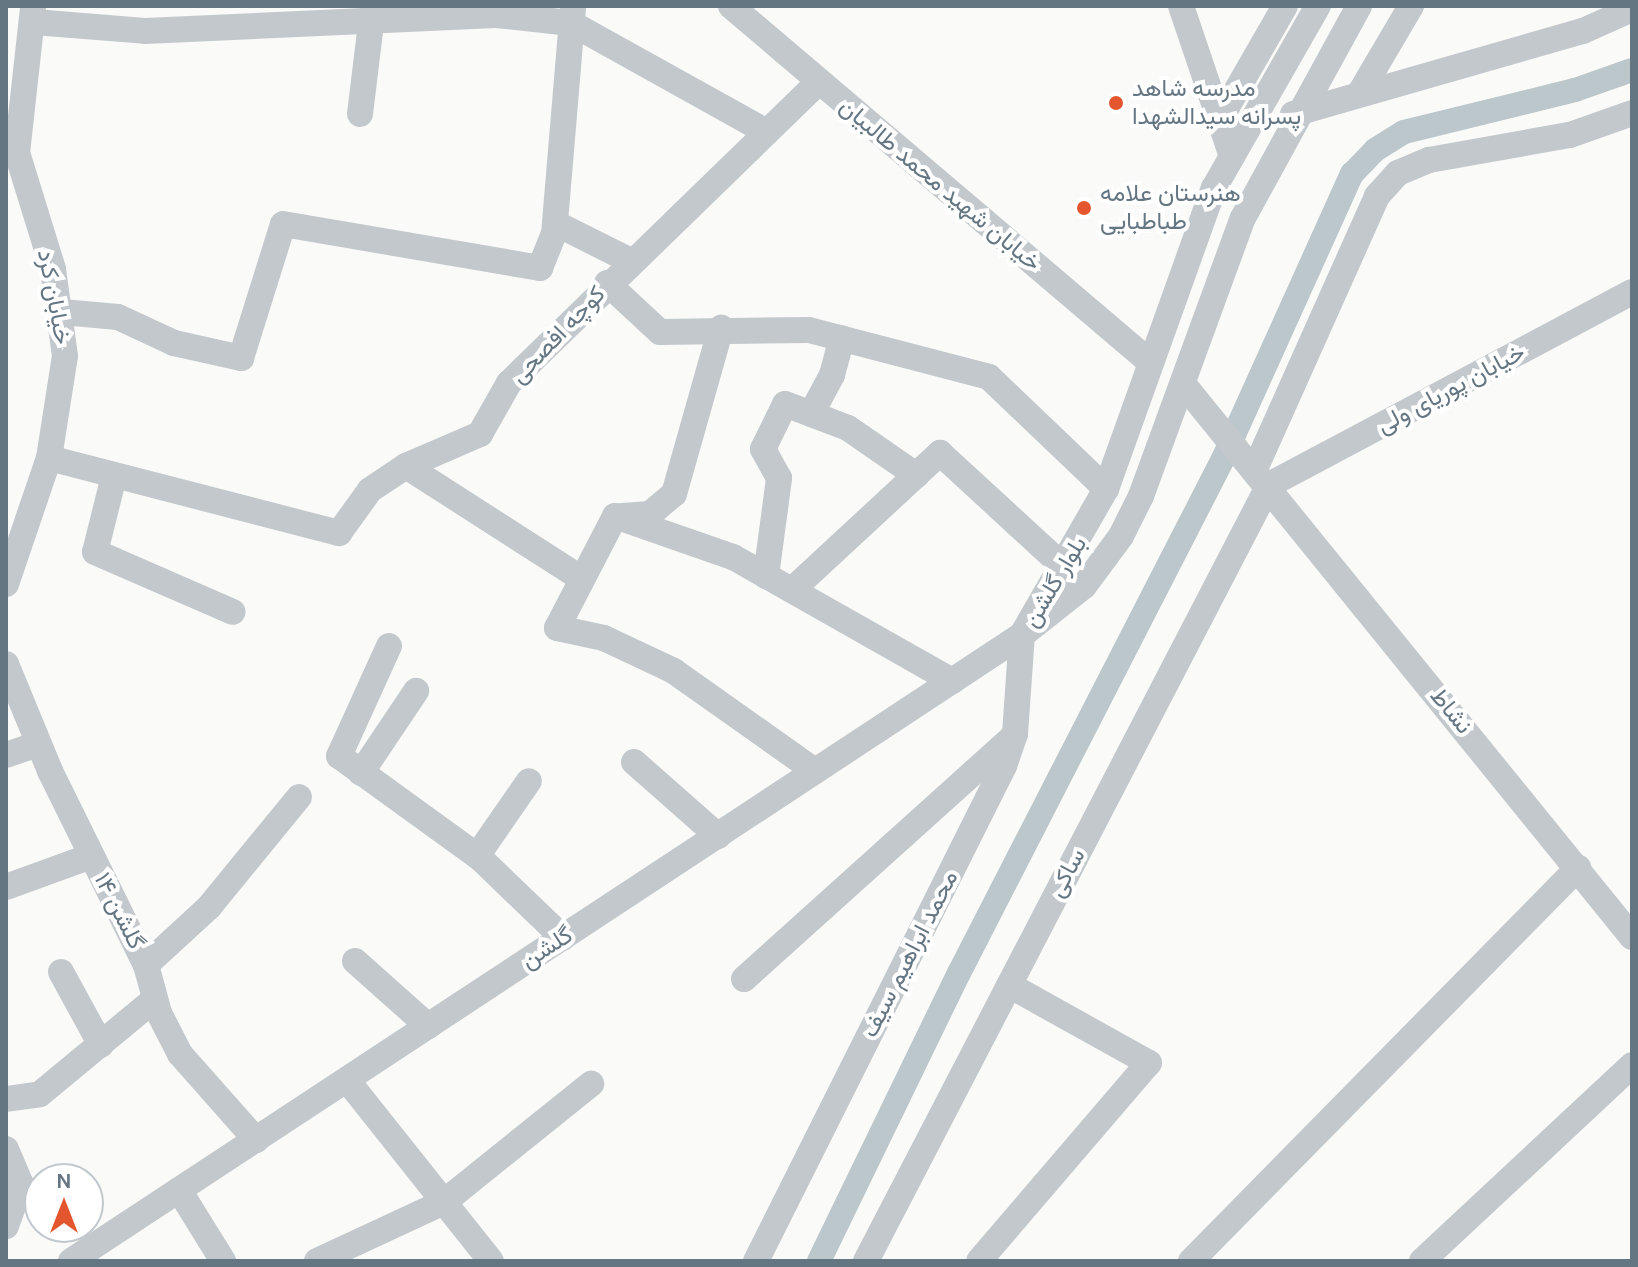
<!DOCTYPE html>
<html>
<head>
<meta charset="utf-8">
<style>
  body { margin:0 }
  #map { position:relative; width:1638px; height:1267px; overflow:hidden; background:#fafaf8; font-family:Karla,Vazirmatn,sans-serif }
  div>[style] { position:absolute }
  .canal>* { height:24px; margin:-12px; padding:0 12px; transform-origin:12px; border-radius:12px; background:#bbc7cb }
  .minor>* { height:26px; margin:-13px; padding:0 13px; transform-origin:13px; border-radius:13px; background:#c3c8cc }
  .dots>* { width:22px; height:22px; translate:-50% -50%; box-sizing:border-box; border:4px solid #fff; border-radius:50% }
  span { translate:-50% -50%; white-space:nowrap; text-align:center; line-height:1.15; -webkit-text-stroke:8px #fff; paint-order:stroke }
  .poi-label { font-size:24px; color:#657683 }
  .left { translate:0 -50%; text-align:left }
  .street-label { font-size:24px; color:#657683 }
  .frame { position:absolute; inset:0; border:8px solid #657683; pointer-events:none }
  .north { position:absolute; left:24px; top:1163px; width:80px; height:80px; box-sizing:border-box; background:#fff; border:2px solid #c1c8cd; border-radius:50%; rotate:0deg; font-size:22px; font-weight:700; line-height:32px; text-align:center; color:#657683 }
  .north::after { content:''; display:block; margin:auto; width:28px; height:36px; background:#e4572e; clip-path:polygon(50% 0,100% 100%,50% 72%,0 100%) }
</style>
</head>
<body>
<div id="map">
  <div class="canal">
    <div style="left:819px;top:1261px;width:320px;rotate:-64.1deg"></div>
    <div style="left:959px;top:973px;width:580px;rotate:-62.82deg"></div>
    <div style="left:1224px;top:457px;width:311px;rotate:-65.7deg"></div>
    <div style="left:1352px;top:174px;width:33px;rotate:-46deg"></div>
    <div style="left:1375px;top:150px;width:34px;rotate:-32deg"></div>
    <div style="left:1404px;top:132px;width:176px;rotate:-13.8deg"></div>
    <div style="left:1575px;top:90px;width:60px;rotate:-19.3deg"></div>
  </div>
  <div class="minor">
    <div style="left:731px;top:6px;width:551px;rotate:40.36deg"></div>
    <div style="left:1181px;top:6px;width:159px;rotate:71.3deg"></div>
    <div style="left:34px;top:22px;width:111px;rotate:4.6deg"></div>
    <div style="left:145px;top:31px;width:351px;rotate:-2.6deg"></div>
    <div style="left:496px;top:15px;width:75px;rotate:6.1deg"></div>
    <div style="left:571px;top:23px;width:224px;rotate:29.1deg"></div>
    <div style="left:1361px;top:91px;width:99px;rotate:-59.5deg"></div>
    <div style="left:360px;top:114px;width:109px;rotate:-83.1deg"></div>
    <div style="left:1293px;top:114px;width:302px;rotate:-16deg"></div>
    <div style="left:1583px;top:31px;width:54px;rotate:-24.2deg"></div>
    <div style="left:1220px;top:119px;width:130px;rotate:-60.1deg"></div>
    <div style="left:555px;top:223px;width:85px;rotate:26.6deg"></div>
    <div style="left:607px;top:283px;width:72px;rotate:42.8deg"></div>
    <div style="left:660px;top:332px;width:149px;rotate:-0.8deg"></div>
    <div style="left:809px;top:330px;width:186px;rotate:14.6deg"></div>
    <div style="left:989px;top:377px;width:162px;rotate:43.7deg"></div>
    <div style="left:62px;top:312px;width:56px;rotate:5.1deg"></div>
    <div style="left:118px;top:317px;width:62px;rotate:24.9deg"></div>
    <div style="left:174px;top:343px;width:69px;rotate:12.6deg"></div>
    <div style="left:241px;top:358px;width:140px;rotate:-72.6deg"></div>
    <div style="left:283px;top:224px;width:261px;rotate:9.7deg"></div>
    <div style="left:540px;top:268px;width:37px;rotate:-68deg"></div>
    <div style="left:554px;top:234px;width:229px;rotate:-85.2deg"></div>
    <div style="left:1184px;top:385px;width:711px;rotate:50.94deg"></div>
    <div style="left:811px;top:414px;width:44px;rotate:-61.7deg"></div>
    <div style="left:832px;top:375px;width:38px;rotate:-75deg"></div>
    <div style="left:49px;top:458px;width:300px;rotate:14.5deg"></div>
    <div style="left:339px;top:533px;width:53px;rotate:-54.2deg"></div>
    <div style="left:370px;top:490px;width:43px;rotate:-33.7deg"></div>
    <div style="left:406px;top:466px;width:81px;rotate:-23.4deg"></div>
    <div style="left:480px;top:434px;width:59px;rotate:-60.4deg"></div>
    <div style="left:509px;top:383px;width:432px;rotate:-44.2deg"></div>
    <div style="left:406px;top:466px;width:209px;rotate:32.7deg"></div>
    <div style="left:1255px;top:469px;width:299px;rotate:-65.9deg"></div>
    <div style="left:1377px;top:196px;width:31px;rotate:-48deg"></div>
    <div style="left:1398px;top:173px;width:34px;rotate:-23deg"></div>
    <div style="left:1429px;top:160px;width:143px;rotate:-10.1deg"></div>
    <div style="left:1570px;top:135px;width:66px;rotate:-19.5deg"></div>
    <div style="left:114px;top:476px;width:78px;rotate:104deg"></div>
    <div style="left:95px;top:552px;width:150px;rotate:23.5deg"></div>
    <div style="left:1269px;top:485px;width:411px;rotate:-28deg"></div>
    <div style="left:622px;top:516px;width:28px;rotate:-4deg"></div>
    <div style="left:650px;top:514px;width:31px;rotate:-40deg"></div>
    <div style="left:674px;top:494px;width:173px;rotate:-74.2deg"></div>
    <div style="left:766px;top:576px;width:99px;rotate:-82.4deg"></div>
    <div style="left:779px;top:478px;width:33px;rotate:-119deg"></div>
    <div style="left:763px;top:449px;width:50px;rotate:-63.9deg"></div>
    <div style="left:785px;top:404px;width:67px;rotate:20.9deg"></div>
    <div style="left:848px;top:428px;width:83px;rotate:34.7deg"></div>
    <div style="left:6px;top:584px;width:133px;rotate:-71.2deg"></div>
    <div style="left:49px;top:458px;width:103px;rotate:-81.1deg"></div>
    <div style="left:65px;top:356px;width:88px;rotate:-97.9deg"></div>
    <div style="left:53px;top:269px;width:121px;rotate:-107.2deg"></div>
    <div style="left:17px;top:153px;width:147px;rotate:-83.7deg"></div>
    <div style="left:792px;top:590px;width:202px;rotate:-42.8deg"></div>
    <div style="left:940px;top:453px;width:166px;rotate:42.6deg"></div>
    <div style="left:389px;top:646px;width:121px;rotate:114.4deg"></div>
    <div style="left:339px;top:756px;width:174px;rotate:35.9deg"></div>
    <div style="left:480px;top:858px;width:115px;rotate:43.9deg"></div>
    <div style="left:6px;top:664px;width:116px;rotate:67.6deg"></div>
    <div style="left:50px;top:771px;width:216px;rotate:63.7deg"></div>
    <div style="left:146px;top:965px;width:50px;rotate:74.8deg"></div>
    <div style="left:159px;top:1013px;width:46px;rotate:62.9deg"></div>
    <div style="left:180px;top:1054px;width:115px;rotate:48.5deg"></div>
    <div style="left:6px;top:755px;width:34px;rotate:-19deg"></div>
    <div style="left:634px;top:762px;width:112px;rotate:41.4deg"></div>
    <div style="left:815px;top:771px;width:173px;rotate:-144.7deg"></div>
    <div style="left:674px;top:671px;width:77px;rotate:-154.8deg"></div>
    <div style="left:604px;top:638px;width:48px;rotate:-168deg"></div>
    <div style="left:557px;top:628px;width:126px;rotate:-62.6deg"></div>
    <div style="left:615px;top:516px;width:125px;rotate:19.2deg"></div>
    <div style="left:733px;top:557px;width:252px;rotate:29.5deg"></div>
    <div style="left:361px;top:773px;width:99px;rotate:-56.1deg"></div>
    <div style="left:477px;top:856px;width:91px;rotate:-55.3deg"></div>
    <div style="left:6px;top:887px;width:90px;rotate:-20deg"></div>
    <div style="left:355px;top:961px;width:98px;rotate:41.7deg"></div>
    <div style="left:146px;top:965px;width:86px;rotate:-42.6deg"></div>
    <div style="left:209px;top:907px;width:142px;rotate:-50.7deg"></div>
    <div style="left:61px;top:972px;width:83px;rotate:61.3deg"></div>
    <div style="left:744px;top:979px;width:360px;rotate:-42deg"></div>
    <div style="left:347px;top:1080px;width:231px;rotate:51.5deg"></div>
    <div style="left:6px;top:1099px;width:34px;rotate:-8deg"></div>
    <div style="left:40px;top:1094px;width:149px;rotate:-39.6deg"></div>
    <div style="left:6px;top:1149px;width:38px;rotate:67deg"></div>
    <div style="left:21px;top:1184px;width:45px;rotate:109.7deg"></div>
    <div style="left:179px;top:1190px;width:84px;rotate:58.2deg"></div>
    <div style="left:71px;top:1261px;width:1139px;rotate:-33.36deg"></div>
    <div style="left:1022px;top:635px;width:79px;rotate:-38.3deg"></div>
    <div style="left:1084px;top:586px;width:62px;rotate:-53.5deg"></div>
    <div style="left:1121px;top:536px;width:45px;rotate:-63.4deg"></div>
    <div style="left:1141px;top:496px;width:296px;rotate:-69.9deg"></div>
    <div style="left:1243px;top:218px;width:242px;rotate:-61.3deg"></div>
    <div style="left:317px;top:1261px;width:140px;rotate:-24.9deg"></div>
    <div style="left:444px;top:1202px;width:189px;rotate:-38.8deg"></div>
    <div style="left:756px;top:1261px;width:554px;rotate:-63.39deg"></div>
    <div style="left:1004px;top:766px;width:34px;rotate:-71deg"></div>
    <div style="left:1015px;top:734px;width:99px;rotate:-86deg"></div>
    <div style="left:1022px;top:635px;width:168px;rotate:-60.1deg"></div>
    <div style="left:1106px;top:489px;width:320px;rotate:-70.3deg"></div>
    <div style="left:1214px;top:188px;width:210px;rotate:-60.3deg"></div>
    <div style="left:866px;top:1261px;width:874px;rotate:-62.56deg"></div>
    <div style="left:979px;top:1261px;width:261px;rotate:-49.4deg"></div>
    <div style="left:1149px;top:1063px;width:160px;rotate:-150.9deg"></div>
    <div style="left:1191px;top:1261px;width:552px;rotate:-45.44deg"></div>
    <div style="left:1422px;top:1261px;width:287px;rotate:-43deg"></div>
  </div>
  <div class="dots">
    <div style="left:1116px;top:103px;background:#e4572e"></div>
    <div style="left:1084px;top:208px;background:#e4572e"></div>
  </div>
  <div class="poi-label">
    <span class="left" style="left:1132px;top:103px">مدرسه شاهد<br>پسرانه سیدالشهدا</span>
    <span class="left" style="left:1100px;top:208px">هنرستان علامه<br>طباطبایی</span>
  </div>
  <div class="street-label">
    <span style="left:940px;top:185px;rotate:40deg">خیابان شهید محمد طالبیان</span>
    <span style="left:54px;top:297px;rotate:79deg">خیابان کرد</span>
    <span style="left:558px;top:335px;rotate:-46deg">کوچه افصحی</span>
    <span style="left:1451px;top:389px;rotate:-28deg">خیابان پوریای ولی</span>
    <span style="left:1055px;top:582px;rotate:-59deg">بلوار گلشن</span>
    <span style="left:1451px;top:711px;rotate:51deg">نشاط</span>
    <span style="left:1067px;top:873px;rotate:-62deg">ساکی</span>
    <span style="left:119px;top:911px;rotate:63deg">گلشن ۱۴</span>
    <span style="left:547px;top:948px;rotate:-33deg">گلشن</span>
    <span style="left:910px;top:954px;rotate:-63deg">محمد ابراهیم سیف</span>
  </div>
  <div class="frame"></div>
  <div class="north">N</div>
</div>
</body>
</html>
